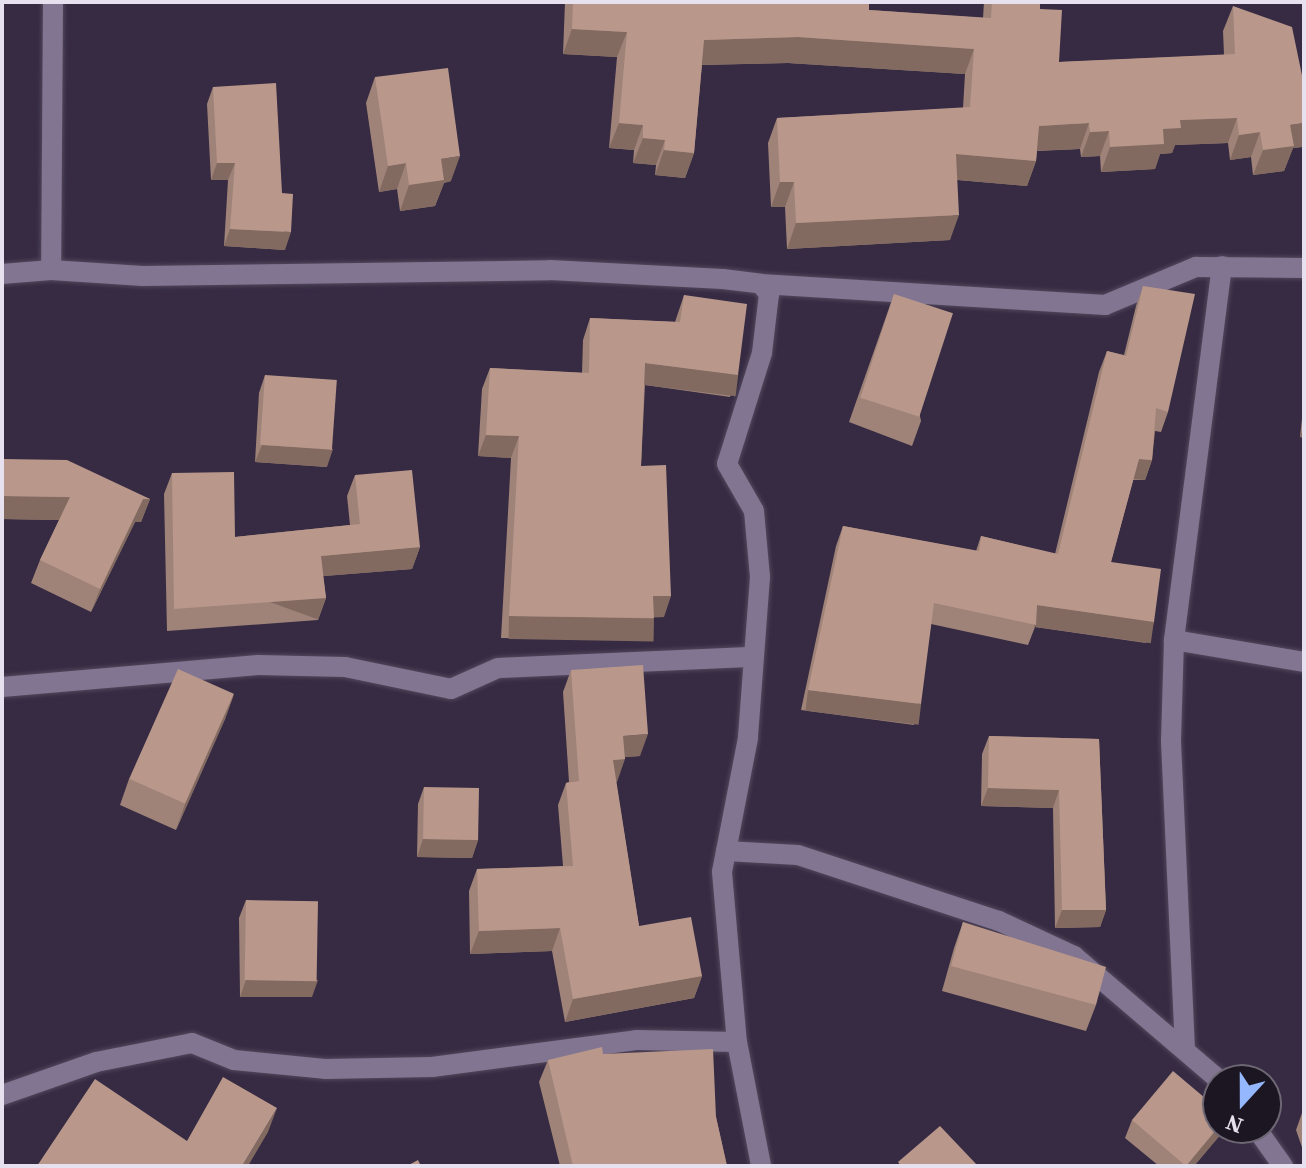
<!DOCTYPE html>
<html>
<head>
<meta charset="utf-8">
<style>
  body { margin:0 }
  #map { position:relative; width:1306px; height:1168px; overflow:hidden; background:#362b43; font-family:"Source Serif 4",serif }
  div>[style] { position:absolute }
  .roads { filter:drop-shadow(0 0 2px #52485c) drop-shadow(0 0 2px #52485c) }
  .minor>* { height:20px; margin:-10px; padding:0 10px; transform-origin:10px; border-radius:10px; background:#827591 }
  .wall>* { inset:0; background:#9f8378 }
  .shaded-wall>* { inset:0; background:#826a61; transform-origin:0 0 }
  .building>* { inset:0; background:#b9988b; transform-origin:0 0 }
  span { translate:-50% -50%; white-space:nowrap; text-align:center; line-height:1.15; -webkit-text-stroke:8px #1b1621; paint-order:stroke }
  .frame { position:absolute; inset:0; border:4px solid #e7e0ef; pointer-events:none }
  .north { position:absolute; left:1202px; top:1064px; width:80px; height:80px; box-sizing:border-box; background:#1b1621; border:2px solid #6d6773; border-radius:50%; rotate:201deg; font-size:22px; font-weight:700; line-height:32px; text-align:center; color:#e7e0ef }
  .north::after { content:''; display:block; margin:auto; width:28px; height:36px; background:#95b7fd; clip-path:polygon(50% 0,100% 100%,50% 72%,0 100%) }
</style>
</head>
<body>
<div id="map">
  <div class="roads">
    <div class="minor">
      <div style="left:53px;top:2px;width:268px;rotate:90.4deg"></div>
      <div style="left:51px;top:270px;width:92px;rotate:3.7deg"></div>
      <div style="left:143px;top:276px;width:407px;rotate:-0.8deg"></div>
      <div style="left:550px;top:270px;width:173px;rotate:3deg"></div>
      <div style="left:723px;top:279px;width:38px;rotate:7deg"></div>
      <div style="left:761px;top:284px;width:13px;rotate:51deg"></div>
      <div style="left:769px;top:294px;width:59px;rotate:96.8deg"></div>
      <div style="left:762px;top:353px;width:116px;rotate:107.5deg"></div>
      <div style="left:727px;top:464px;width:54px;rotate:60.1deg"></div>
      <div style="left:754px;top:511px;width:66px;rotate:84.8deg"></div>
      <div style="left:760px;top:577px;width:161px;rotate:94.3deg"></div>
      <div style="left:748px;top:738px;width:136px;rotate:101deg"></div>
      <div style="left:722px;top:872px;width:171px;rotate:85deg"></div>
      <div style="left:737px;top:1042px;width:126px;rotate:79deg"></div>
      <div style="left:2px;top:274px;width:49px;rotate:-4.7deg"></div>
      <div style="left:761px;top:284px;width:345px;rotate:3.5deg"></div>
      <div style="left:1105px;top:305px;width:99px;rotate:-22.7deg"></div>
      <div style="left:1196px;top:267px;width:108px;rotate:0.5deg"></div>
      <div style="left:1174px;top:640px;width:132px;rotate:9.6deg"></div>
      <div style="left:2px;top:687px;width:257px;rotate:-4.9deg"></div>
      <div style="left:258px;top:665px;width:87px;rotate:1.3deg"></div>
      <div style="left:345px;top:667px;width:108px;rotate:11.7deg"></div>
      <div style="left:451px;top:689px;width:51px;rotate:-24.1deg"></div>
      <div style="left:498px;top:668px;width:251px;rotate:-2.5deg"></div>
      <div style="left:726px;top:851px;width:72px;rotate:3.2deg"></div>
      <div style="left:798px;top:855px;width:212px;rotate:18.2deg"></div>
      <div style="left:999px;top:921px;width:83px;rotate:25deg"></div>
      <div style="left:1074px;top:956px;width:191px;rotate:40.5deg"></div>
      <div style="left:1185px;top:1050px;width:309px;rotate:-92.6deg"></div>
      <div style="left:1171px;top:741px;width:101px;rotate:-88.3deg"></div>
      <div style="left:1174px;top:640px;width:377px;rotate:-82.7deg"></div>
      <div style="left:2px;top:1095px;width:100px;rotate:-19.3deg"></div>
      <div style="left:96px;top:1062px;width:98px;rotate:-11.2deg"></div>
      <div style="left:192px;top:1043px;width:45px;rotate:22deg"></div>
      <div style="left:234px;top:1060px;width:91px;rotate:5.6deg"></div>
      <div style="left:325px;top:1069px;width:107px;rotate:-1.1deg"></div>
      <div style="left:432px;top:1067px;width:206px;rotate:-7.5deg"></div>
      <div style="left:636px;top:1040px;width:101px;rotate:1.1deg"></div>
      <div style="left:1256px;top:1128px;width:47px;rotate:54.6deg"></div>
    </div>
  </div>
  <div class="wall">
    <div style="clip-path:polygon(565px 2px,869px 2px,869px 10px,983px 18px,984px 2px,1040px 2px,1040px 9px,1059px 62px,1224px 55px,1223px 31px,1233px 6px,1302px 147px,1293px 148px,1284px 171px,1253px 175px,1251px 157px,1230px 160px,1228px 143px,1175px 145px,1172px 153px,1160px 154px,1155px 169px,1101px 172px,1100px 156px,1081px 157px,1080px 149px,1037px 151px,1036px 161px,1027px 186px,957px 180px,950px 240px,787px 249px,785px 207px,771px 207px,768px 143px,777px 118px,963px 108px,965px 74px,788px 63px,702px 65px,694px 153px,685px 178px,655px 175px,656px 165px,633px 163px,634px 150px,609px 148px,617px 57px,563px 54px)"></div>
    <div style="clip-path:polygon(375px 77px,451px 181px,444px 183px,435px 206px,400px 211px,397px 189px,379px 192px,366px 103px)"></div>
    <div style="clip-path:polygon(213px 87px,282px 193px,285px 250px,224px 246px,228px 180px,211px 180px,207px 104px)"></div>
    <div style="clip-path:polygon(1143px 286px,1168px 412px,1161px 432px,1155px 431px,1152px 460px,1145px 480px,1133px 480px,1111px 562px,1154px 622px,1146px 643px,1035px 627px,1028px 645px,931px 624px,914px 725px,801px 710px,836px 546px,843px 526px,976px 551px,981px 536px,1055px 554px,1099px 372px,1107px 351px,1124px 355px,1136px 306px)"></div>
    <div style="clip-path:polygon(894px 294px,921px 421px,912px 446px,849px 422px)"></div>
    <div style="clip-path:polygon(684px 295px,738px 375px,730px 397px,645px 385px,641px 466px,664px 617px,654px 617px,646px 640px,501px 638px,511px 458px,478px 456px,482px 389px,490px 368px,582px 373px,583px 340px,590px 318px,675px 322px)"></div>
    <div style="clip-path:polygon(265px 375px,327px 467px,255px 462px,259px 393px)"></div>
    <div style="clip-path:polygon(1304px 400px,1304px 438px,1300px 437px)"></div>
    <div style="clip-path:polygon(2px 459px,150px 499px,141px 522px,135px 522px,91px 612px,31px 583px,40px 560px,59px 520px,2px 519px)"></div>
    <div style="clip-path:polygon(172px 473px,235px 537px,350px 525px,347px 496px,355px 475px,420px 547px,412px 569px,323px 576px,326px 598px,318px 620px,167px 631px,164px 494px)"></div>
    <div style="clip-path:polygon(571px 670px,640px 756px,625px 757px,616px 782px,639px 926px,702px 976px,694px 998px,565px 1022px,552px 951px,470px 954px,469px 891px,477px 869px,563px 866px,558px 805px,566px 783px,569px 782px,563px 692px)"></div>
    <div style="clip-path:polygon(234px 694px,225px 719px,176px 830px,120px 805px,129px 779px)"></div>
    <div style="clip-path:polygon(989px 736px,1099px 739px,1106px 910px,1100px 927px,1055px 928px,1053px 808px,981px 806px,982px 754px)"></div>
    <div style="clip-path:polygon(424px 787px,478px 840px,472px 858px,417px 857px,418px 804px)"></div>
    <div style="clip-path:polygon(246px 900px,312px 997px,240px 997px,239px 918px)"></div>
    <div style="clip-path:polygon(963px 922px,1096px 1005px,1086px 1031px,942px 991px,954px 948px)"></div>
    <div style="clip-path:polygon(603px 1054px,716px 1117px,727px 1166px,560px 1166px,539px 1082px,548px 1060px)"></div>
    <div style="clip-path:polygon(1304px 1112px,1304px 1153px,1296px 1130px,1302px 1113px)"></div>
    <div style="clip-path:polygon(1132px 1120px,1218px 1128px,1223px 1128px,1221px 1134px,1194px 1166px,1159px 1166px,1125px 1138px)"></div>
  </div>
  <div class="shaded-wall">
    <div style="clip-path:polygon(572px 29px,627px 32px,617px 57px,563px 54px)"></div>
    <div style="clip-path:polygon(798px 37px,974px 49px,965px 74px,788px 63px,695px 65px,704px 40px)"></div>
    <div style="clip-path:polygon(1237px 118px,1228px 143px,1175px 145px,1172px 153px,1160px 154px,1155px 169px,1101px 172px,1110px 147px,1163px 129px,1180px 120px)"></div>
    <div style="clip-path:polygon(619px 123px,643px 125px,634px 150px,609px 148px)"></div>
    <div style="clip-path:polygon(1089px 123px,1080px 149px,1029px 151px,1039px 126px)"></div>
    <div style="clip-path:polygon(1304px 123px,1304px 142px,1302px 147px,1293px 148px,1284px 171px,1253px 175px,1263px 150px,1290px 125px)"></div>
    <div style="clip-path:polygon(1109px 131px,1100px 156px,1081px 157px,1090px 132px)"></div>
    <div style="clip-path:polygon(1260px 132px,1251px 157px,1230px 160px,1239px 135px)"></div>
    <div style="clip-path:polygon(643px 138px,665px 140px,656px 165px,633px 163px)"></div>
    <div style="clip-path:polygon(664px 150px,694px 153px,685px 178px,655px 175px)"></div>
    <div style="clip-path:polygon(956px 154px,1036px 161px,1027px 186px,947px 179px)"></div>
    <div style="clip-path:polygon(460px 156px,451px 181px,444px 183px,435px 206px,400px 211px,409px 185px,441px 159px)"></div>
    <div style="clip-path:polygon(217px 163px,235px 163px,228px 180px,211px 180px)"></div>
    <div style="clip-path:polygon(406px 163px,397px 189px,379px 192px,388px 166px)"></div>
    <div style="clip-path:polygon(780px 182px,794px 182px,785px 207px,771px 207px)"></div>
    <div style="clip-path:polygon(959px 215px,950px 240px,787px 249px,796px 223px)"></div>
    <div style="clip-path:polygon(230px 229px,291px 232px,285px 250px,224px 246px)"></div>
    <div style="left:645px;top:363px;width:94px;height:22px;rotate:7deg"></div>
    <div style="clip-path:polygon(1304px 426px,1304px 438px,1300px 437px)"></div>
    <div style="clip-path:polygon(486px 435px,519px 436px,511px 458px,478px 456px)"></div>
    <div style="clip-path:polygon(262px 445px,333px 449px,327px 467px,255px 462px)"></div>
    <div style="clip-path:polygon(1139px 459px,1152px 460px,1145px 480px,1132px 479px)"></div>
    <div style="left:2px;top:496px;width:68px;height:23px;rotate:1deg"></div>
    <div style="clip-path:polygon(143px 499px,150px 499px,141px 522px,135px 522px,91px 612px,100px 589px)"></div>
    <div style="clip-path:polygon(420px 547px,412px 569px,313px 577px,321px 556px)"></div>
    <div style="clip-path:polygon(653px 596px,671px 596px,664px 617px,645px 618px)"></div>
    <div style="left:326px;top:598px;width:23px;height:152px;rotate:110deg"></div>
    <div style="left:1037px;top:605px;width:118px;height:22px;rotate:8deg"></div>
    <div style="left:509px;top:616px;width:145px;height:23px;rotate:1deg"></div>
    <div style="left:808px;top:690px;width:114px;height:21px;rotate:7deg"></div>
    <div style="clip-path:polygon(234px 694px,225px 719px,176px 830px,185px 804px)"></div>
    <div style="clip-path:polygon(648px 734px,640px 756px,615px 758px,623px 736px)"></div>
    <div style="clip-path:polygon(625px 759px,617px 782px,605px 782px,613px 760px)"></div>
    <div style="clip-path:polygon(988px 788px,1059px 790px,1053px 808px,981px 806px)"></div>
    <div style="clip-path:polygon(423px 839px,478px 840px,472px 858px,417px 857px)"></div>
    <div style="clip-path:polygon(1062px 910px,1106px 910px,1100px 927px,1055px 928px)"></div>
    <div style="clip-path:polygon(560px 928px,552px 951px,470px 954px,479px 931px)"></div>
    <div style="clip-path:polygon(702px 976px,694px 998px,565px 1022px,573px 999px)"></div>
    <div style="clip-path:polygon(246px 980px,318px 980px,312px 997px,240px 997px)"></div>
    <div style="clip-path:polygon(277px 1108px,268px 1132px,248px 1166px,242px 1166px)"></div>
    <div style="clip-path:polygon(1218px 1128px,1223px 1128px,1221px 1134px,1194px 1166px,1186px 1166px)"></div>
  </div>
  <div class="building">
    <div style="clip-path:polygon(573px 2px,869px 2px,869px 10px,991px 18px,992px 2px,1040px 2px,1040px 9px,1062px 10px,1059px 62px,1235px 54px,1233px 6px,1292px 27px,1304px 85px,1304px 123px,1290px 125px,1294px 146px,1263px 150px,1260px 132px,1239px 135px,1237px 118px,1180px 120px,1181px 128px,1163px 129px,1164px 144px,1110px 147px,1109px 131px,1090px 132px,1089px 123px,1039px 126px,1036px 161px,956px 154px,959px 215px,796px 223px,794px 182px,780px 182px,777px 118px,970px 107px,974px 49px,798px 37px,704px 40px,694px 153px,664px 150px,665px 140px,643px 138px,643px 125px,619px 123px,627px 32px,572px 29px)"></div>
    <div style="clip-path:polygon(448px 68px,460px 156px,441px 159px,444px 180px,409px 185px,406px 163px,388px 166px,375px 77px)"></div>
    <div style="clip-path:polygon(276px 83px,282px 193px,293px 194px,291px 232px,230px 229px,235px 163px,217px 163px,213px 87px)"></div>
    <div style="clip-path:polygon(1143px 286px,1195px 294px,1168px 412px,1156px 408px,1152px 460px,1139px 459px,1111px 562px,1161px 569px,1154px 622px,1037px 605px,1036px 625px,934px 603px,921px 704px,808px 690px,843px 526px,979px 551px,981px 536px,1058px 554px,1107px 351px,1126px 356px)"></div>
    <div style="left:894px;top:294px;width:62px;height:109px;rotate:18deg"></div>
    <div style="clip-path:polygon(684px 295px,747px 304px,738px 375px,645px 363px,641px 466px,666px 465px,671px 596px,653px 596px,654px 618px,509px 616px,519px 436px,486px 435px,490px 368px,589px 373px,590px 318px,680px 322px)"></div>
    <div style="left:265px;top:375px;width:72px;height:70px;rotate:4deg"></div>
    <div style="clip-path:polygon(2px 459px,67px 460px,150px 499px,143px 499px,100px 589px,40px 560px,70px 497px,2px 496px)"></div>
    <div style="clip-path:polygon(412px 470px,420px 547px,321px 556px,326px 598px,174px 609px,172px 473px,234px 472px,235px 537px,360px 524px,355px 475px)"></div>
    <div style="clip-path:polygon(643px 665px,648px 734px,623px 736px,625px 759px,613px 760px,639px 926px,691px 917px,702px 976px,573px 999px,560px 928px,479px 931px,477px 869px,573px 866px,566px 783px,579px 781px,571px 670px)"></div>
    <div style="left:178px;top:669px;width:61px;height:120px;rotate:24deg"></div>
    <div style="clip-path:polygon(989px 736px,1099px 739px,1106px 910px,1062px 910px,1059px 790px,988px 788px)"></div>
    <div style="left:424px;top:787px;width:55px;height:52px;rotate:1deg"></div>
    <div style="left:246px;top:900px;width:72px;height:80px;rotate:1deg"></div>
    <div style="clip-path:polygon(963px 922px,1106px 967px,1096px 1005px,951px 966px)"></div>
    <div style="clip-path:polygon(602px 1047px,603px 1054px,713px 1049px,716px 1117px,727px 1166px,573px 1166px,548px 1060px)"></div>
    <div style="clip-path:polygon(1173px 1071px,1218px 1109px,1218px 1127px,1186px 1166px,1132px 1120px)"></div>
    <div style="clip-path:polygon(223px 1077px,277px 1108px,242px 1166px,37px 1166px,95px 1079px,187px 1141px)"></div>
    <div style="clip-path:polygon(940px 1126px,978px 1166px,901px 1166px,898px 1162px)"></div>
    <div style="clip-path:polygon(418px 1160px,421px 1166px,407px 1166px)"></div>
  </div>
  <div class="frame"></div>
  <div class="north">N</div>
</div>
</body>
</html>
